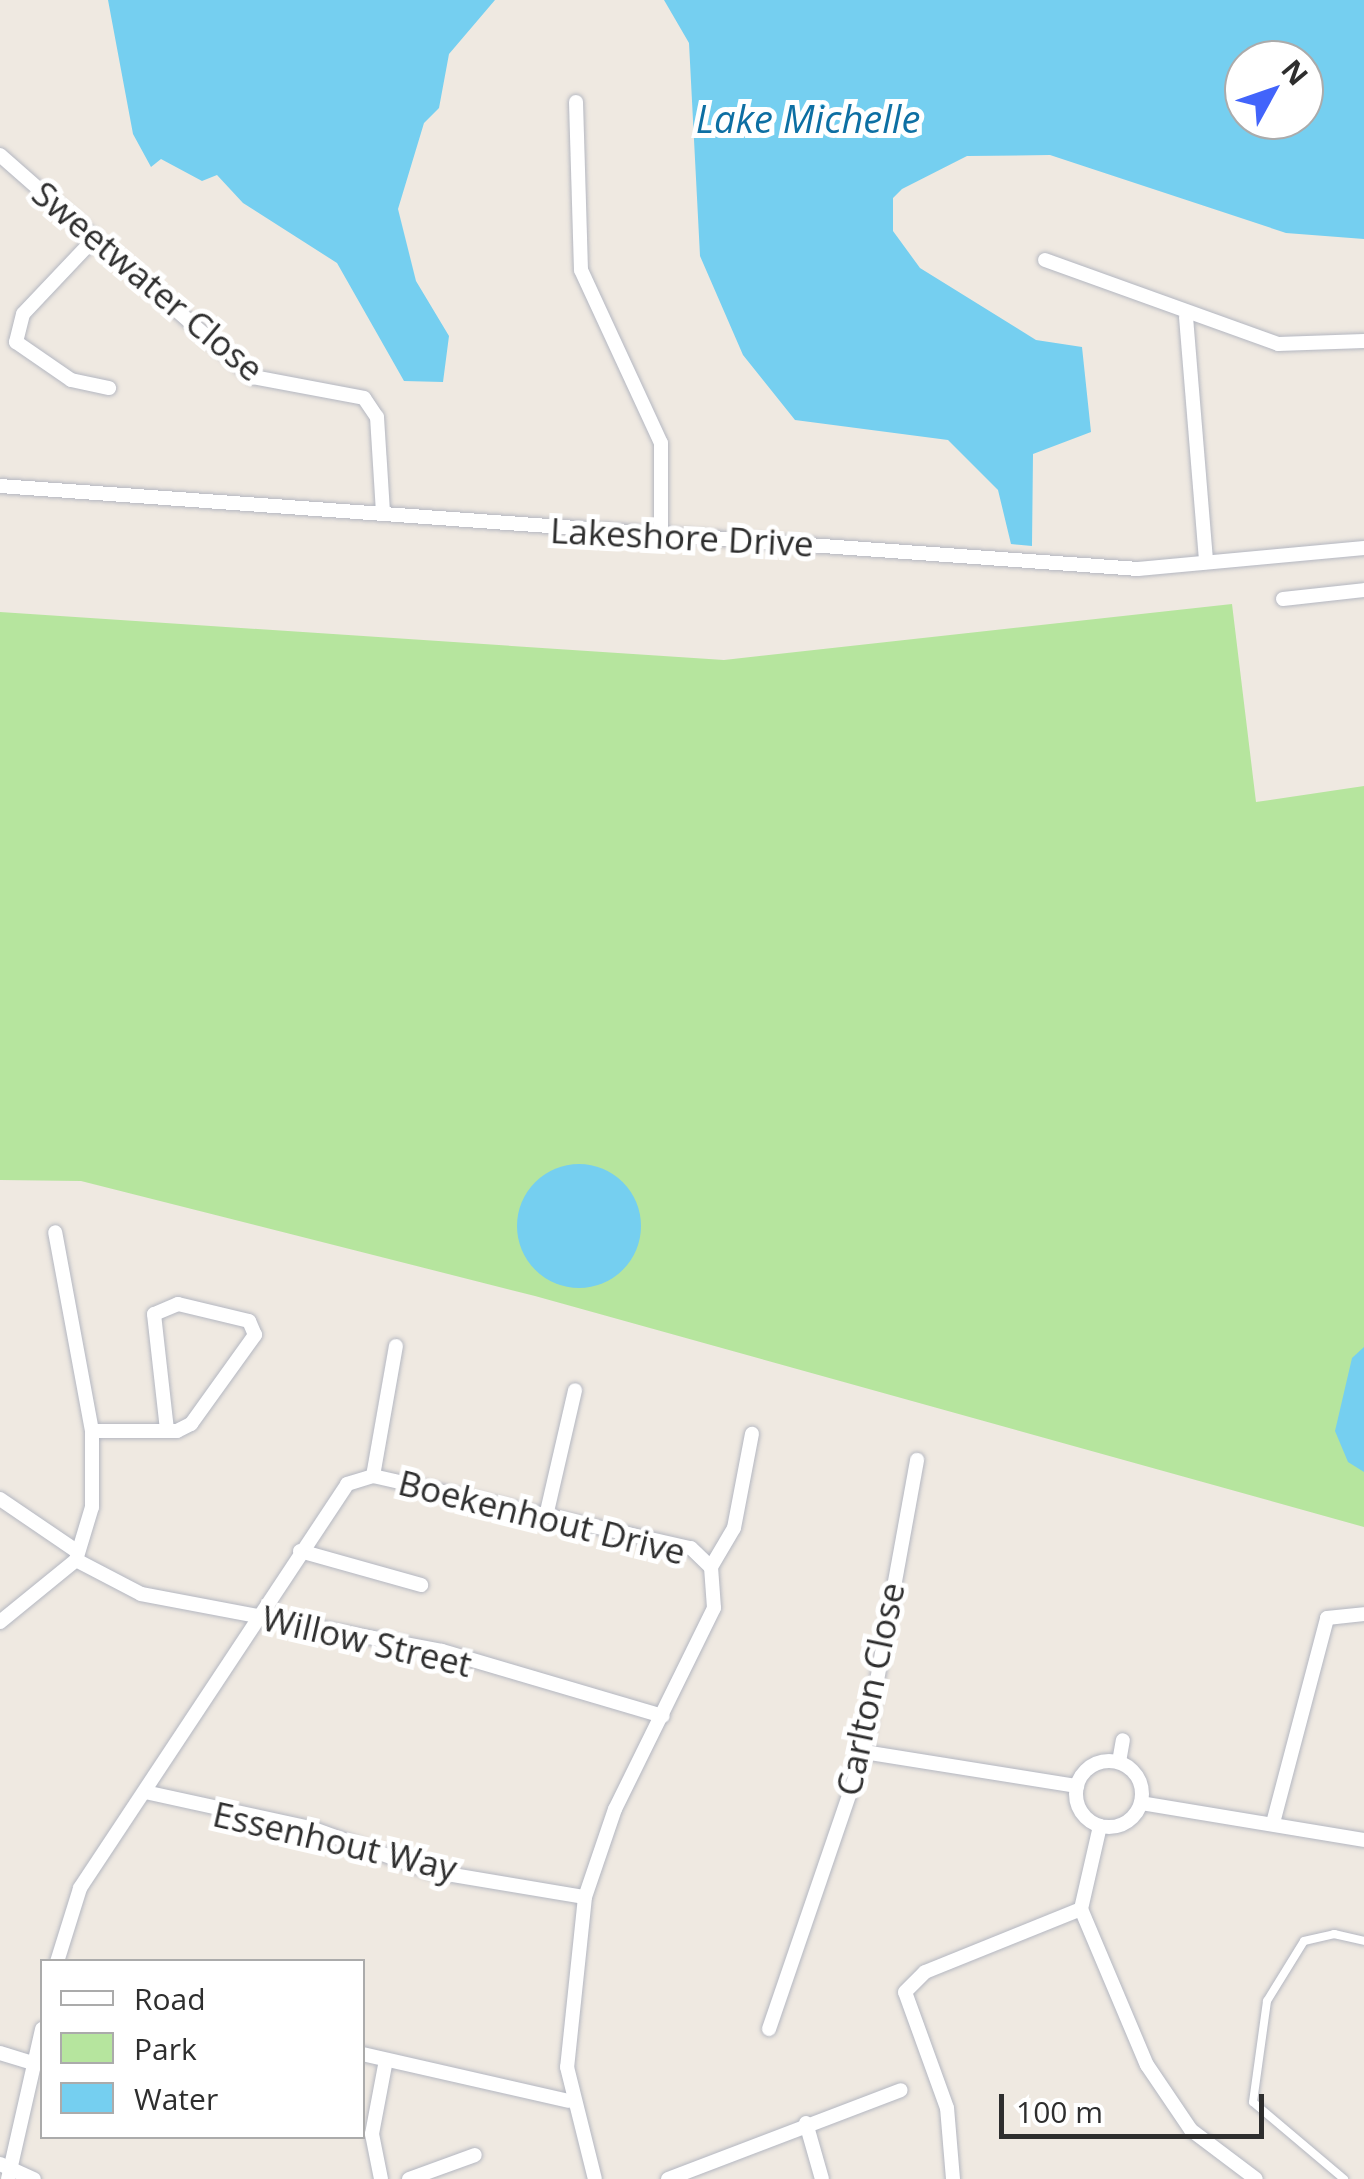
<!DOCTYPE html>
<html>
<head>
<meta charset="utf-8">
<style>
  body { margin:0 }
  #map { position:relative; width:1364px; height:2179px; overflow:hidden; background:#efe9e1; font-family:"Open Sans",sans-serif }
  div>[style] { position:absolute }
  .green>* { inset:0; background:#b6e59e }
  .water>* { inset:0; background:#75cff0 }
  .round { border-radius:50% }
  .roads { filter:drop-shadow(0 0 2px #b4b7c1) drop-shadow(0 0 2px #b4b7c1) }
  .lane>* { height:8px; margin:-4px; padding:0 4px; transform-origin:4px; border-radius:4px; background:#fff }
  .street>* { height:14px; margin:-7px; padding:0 7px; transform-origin:7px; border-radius:7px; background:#fff }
  .street>.ring { margin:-7px; padding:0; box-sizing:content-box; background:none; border:14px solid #fff; border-radius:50% }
  span { translate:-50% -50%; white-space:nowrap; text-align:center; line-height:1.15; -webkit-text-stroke:10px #fff; paint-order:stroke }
  .street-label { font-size:35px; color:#2e2e2e }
  .water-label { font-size:38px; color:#0d6fa3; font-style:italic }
  .legend { position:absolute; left:40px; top:1959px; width:325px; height:180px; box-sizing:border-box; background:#fff; border:2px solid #ababab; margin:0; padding:12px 18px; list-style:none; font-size:30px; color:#2e2e2e }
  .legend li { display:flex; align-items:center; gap:20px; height:50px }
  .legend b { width:50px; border:2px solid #ababab }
  .north { position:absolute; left:1224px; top:40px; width:100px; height:100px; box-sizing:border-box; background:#fff; border:2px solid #ababab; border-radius:50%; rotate:50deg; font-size:28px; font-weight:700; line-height:40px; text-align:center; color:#2e2e2e }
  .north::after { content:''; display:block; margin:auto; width:35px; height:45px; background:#4264fb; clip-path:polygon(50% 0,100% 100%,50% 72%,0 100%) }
  .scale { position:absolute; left:999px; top:2094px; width:265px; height:45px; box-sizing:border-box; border:5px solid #2e2e2e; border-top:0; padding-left:12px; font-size:30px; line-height:35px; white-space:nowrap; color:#2e2e2e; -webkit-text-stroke:8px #fff; paint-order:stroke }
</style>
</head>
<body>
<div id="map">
  <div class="green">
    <div style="clip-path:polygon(1232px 604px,1256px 802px,1364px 786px,1364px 1527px,535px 1296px,81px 1181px,0 1180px,0 612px,724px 660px)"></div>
  </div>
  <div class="water">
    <div style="clip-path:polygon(108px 0,495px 0,449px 54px,439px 108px,424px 123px,398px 209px,416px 281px,449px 336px,443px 382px,404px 381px,337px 263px,243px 203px,217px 175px,202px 181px,161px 159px,151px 167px,133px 134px)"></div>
    <div style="clip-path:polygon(evenodd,664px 0,1364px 0,1364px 239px,1286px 233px,1050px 155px,967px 156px,902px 189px,893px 198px,893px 231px,920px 268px,1036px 340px,1082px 347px,1091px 432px,1033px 454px,1032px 546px,1011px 544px,998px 490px,948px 440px,795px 420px,743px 355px,700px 256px,689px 43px,664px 0,1304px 60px,1304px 120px,1244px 120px,1244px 60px,1304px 60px)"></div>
    <div class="round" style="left:517px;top:1164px;width:124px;height:124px"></div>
    <div style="clip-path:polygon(1364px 1347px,1364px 1472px,1348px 1462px,1335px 1431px,1352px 1358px)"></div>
  </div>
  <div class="roads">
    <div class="lane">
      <div style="left:1344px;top:2179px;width:119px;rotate:-139.8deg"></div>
      <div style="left:1253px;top:2102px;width:102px;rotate:-82.1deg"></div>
      <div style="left:1267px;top:2001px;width:70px;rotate:-58.3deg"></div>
      <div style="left:1304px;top:1941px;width:31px;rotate:-13deg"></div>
      <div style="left:1334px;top:1934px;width:31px;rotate:13deg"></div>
    </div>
    <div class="street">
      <div style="left:576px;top:102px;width:168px;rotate:88.3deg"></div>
      <div style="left:581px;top:270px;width:191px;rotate:65.2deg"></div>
      <div style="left:661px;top:443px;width:94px;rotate:90deg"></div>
      <div style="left:0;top:155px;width:337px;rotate:41.3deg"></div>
      <div style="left:253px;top:377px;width:113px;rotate:10.7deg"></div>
      <div style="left:364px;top:398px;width:23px;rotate:56deg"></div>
      <div style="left:377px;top:417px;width:95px;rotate:86.4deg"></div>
      <div style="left:92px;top:241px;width:100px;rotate:133.4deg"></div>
      <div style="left:23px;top:314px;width:29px;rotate:104deg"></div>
      <div style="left:16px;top:342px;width:67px;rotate:34.6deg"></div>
      <div style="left:71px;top:380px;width:39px;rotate:12deg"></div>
      <div style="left:1045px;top:260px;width:248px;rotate:19.8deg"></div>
      <div style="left:1278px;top:344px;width:86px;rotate:-2deg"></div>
      <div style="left:1186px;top:317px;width:246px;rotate:85.3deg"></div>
      <div style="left:0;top:486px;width:1141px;rotate:4.17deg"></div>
      <div style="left:1138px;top:569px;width:227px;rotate:-5.3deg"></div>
      <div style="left:1283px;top:599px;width:81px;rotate:-6.3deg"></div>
      <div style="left:92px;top:1431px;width:85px"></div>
      <div style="left:177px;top:1431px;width:16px;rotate:-27deg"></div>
      <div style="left:191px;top:1424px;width:110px;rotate:-54.3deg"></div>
      <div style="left:255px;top:1335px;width:15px;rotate:-113deg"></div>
      <div style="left:249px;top:1321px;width:73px;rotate:-166.5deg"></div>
      <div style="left:178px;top:1304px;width:26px;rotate:157deg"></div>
      <div style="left:154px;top:1314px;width:116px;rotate:83.6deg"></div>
      <div style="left:373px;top:1476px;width:132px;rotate:-80deg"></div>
      <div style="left:0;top:1499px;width:94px;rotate:34.2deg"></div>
      <div style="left:546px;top:1516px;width:129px;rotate:-77deg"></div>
      <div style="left:300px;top:1551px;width:126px;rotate:15.7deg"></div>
      <div style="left:76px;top:1560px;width:73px;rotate:27.6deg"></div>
      <div style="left:141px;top:1594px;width:306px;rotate:10.7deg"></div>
      <div style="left:442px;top:1651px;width:230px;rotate:16.4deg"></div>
      <div style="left:711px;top:1567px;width:45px;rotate:-59.5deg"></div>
      <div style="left:734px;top:1528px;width:96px;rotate:-79.2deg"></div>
      <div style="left:0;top:1622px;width:98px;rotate:-39.2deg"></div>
      <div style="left:76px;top:1560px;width:55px;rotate:-73.2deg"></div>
      <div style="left:92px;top:1507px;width:76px;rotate:-90deg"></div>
      <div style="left:92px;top:1431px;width:202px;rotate:-100.5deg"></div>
      <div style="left:864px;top:1752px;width:216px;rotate:9.1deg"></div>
      <div class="ring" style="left:1076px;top:1761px;width:52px;height:52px"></div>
      <div style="left:1119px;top:1762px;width:22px;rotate:-80deg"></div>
      <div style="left:145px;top:1792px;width:173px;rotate:12.3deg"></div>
      <div style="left:314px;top:1829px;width:122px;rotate:20.1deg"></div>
      <div style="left:429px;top:1871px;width:158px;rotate:9.5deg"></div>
      <div style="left:1141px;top:1803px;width:226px;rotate:9.4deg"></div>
      <div style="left:1273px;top:1823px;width:212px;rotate:-75.2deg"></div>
      <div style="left:1327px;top:1618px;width:37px;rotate:-6deg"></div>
      <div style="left:1100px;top:1826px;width:85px;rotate:102.9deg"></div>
      <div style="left:1081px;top:1909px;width:169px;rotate:67.1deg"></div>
      <div style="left:1147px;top:2065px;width:78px;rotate:55.9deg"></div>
      <div style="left:1191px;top:2130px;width:81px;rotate:37deg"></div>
      <div style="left:57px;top:1962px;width:77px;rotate:-72.7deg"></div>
      <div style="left:80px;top:1888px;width:484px;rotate:-56.5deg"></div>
      <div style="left:347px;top:1484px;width:27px;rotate:-17deg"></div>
      <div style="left:373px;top:1476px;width:326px;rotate:12.8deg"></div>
      <div style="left:691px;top:1548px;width:28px;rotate:44deg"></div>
      <div style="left:711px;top:1567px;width:41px;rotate:85.8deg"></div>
      <div style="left:714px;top:1608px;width:224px;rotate:116.2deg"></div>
      <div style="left:615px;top:1809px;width:93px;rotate:108.8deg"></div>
      <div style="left:585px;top:1897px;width:171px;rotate:96deg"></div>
      <div style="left:567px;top:2067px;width:115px;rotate:76deg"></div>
      <div style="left:769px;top:2029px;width:293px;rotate:-71.1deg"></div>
      <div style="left:864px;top:1752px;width:297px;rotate:-79.7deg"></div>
      <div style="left:0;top:2053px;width:38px;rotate:17deg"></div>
      <div style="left:362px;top:2054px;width:212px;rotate:12.8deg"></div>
      <div style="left:806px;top:2123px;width:58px;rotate:74.1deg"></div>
      <div style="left:0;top:2164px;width:37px;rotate:24deg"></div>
      <div style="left:8px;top:2179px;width:154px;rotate:-77.2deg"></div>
      <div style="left:381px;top:2179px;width:46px;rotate:-101.3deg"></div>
      <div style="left:372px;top:2134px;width:75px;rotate:-79.3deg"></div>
      <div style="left:409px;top:2179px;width:70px;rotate:-20deg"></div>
      <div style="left:668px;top:2179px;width:249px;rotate:-20.9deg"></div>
      <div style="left:953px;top:2179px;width:71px;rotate:-94.8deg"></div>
      <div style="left:947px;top:2108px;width:123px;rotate:-109.9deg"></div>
      <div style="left:905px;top:1992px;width:28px;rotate:-45deg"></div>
      <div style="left:925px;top:1972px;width:168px;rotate:-22deg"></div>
    </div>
  </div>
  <div class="street-label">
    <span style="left:148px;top:281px;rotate:40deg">Sweetwater Close</span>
    <span style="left:682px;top:537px;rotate:3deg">Lakeshore Drive</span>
    <span style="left:542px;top:1517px;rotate:14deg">Boekenhout Drive</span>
    <span style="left:367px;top:1641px;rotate:13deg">Willow Street</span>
    <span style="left:870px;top:1689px;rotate:-78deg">Carlton Close</span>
    <span style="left:335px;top:1841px;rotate:13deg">Essenhout Way</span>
  </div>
  <div class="water-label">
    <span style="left:808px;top:119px">Lake Michelle</span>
  </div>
  <ul class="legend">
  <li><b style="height:12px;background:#fff"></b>Road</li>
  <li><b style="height:28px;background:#b6e59e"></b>Park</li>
  <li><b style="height:28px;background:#75cff0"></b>Water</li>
  </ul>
  <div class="north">N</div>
  <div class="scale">100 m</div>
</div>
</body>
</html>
